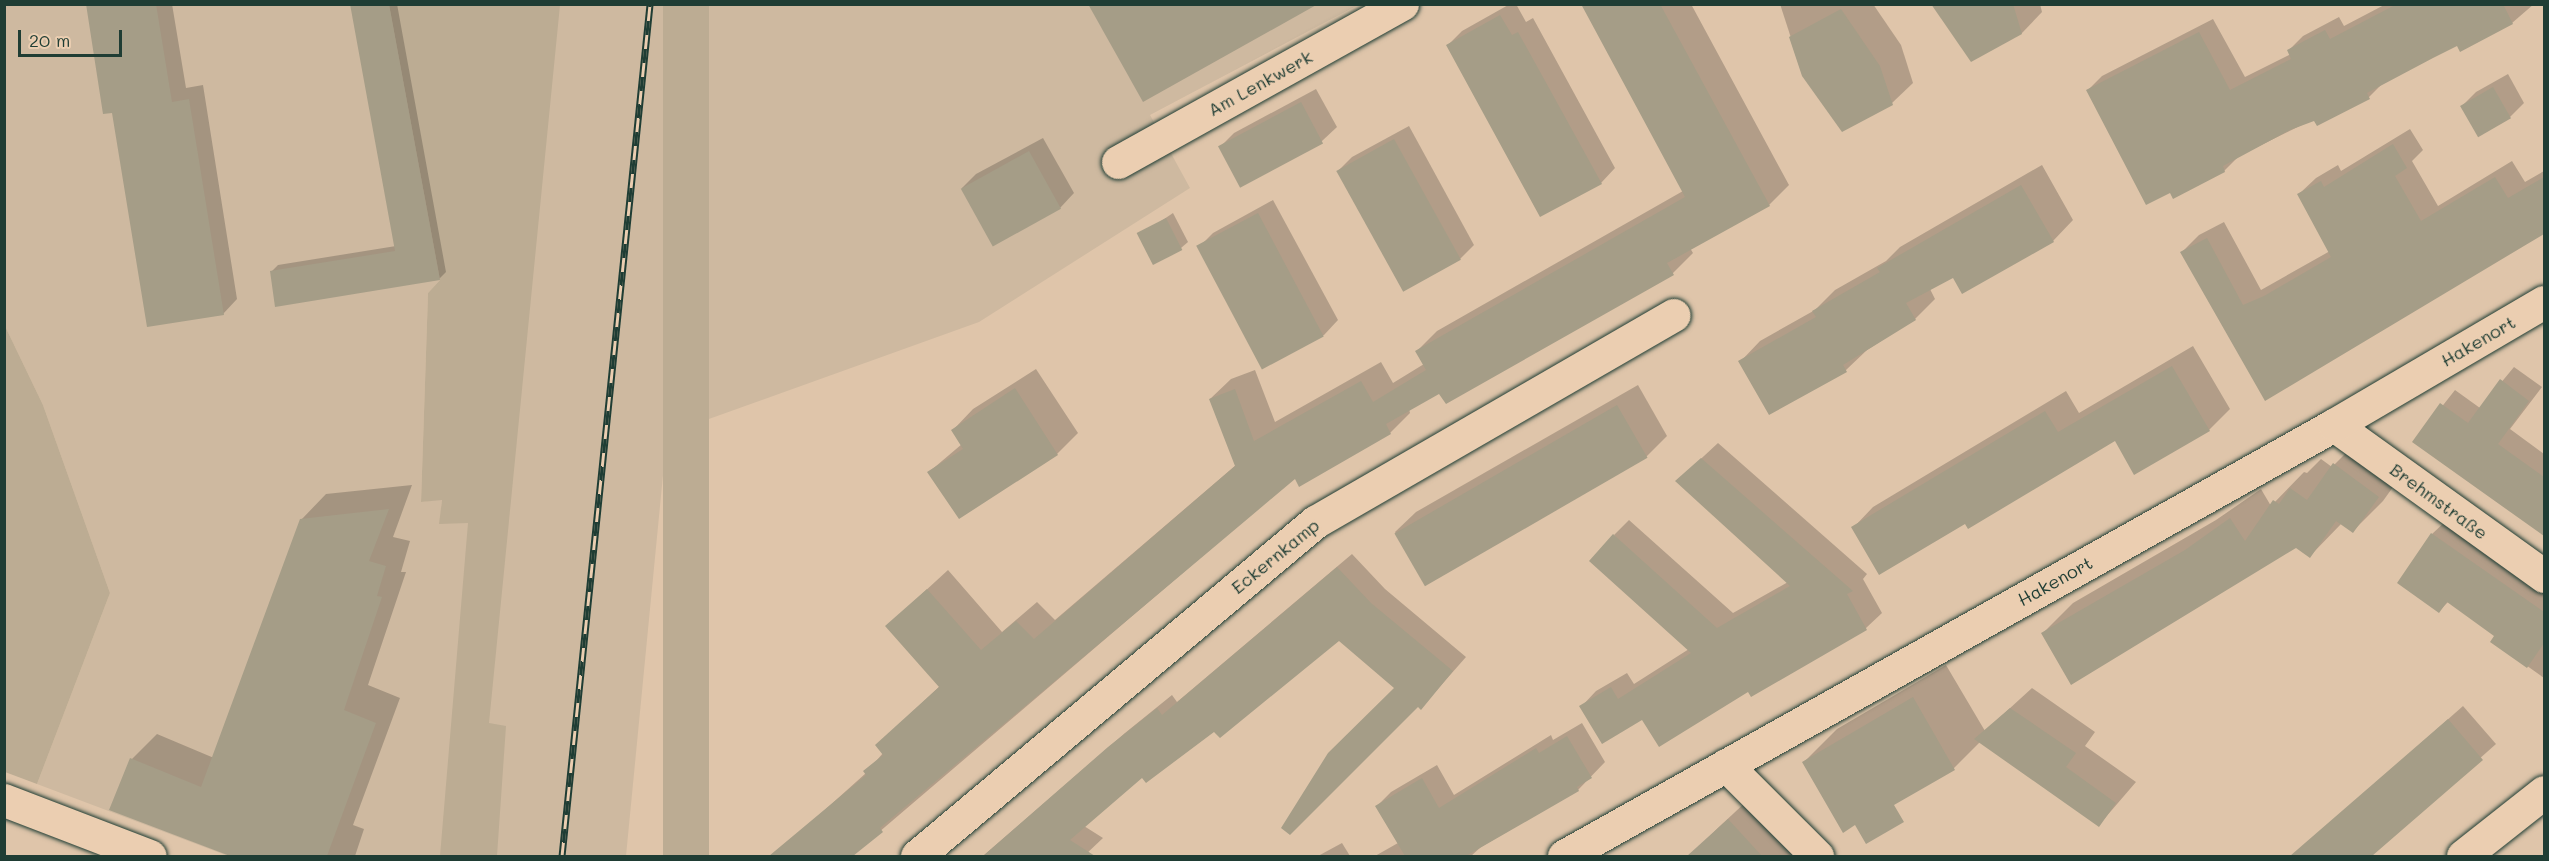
<!DOCTYPE html>
<html>
<head>
<meta charset="utf-8">
<style>
  body { margin:0 }
  #map { position:relative; width:2549px; height:861px; overflow:hidden; background:#dfc5aa; font-family:Mali,sans-serif }
  div>[style] { position:absolute }
  .built>* { inset:0; background:#ceb9a0 }
  .green>* { inset:0; background:#bcac93; transform-origin:0 0 }
  .shadow>* { inset:0; background:#0003 }
  .building>* { inset:0; background:#a59d87; transform-origin:0 0 }
  .roads { filter:drop-shadow(0 0 2px #1f3d34) drop-shadow(0 0 2px #1f3d34) }
  .minor>* { height:33px; margin:-16.5px; padding:0 16.5px; transform-origin:16.5px; border-radius:16.5px; background:#ebceb1 }
  .rail>* { height:7px; margin-top:-3.5px; transform-origin:0; background:repeating-linear-gradient(90deg,#ebceb1 0 14px,#1f3d34 0 28px); box-sizing:border-box; border-block:2px solid #1f3d34 }
  span { translate:-50% -50%; white-space:nowrap; text-align:center; line-height:1.15; -webkit-text-stroke:4.5px #ebceb1; paint-order:stroke }
  .street-label { font-size:18px; color:#1f3d34 }
  .frame { position:absolute; inset:0; border:6px solid #1f3d34; pointer-events:none }
  .scale { position:absolute; left:18px; top:30px; width:104px; height:27px; box-sizing:border-box; border:3px solid #1f3d34; border-top:0; padding-left:8px; font-size:18px; line-height:21px; white-space:nowrap; color:#1f3d34; -webkit-text-stroke:4px #ebceb1; paint-order:stroke }
</style>
</head>
<body>
<div id="map">
  <div class="built">
    <div style="clip-path:polygon(4px 5px,389px 5px,440px 280px,428px 293px,421px 502px,442px 499px,440px 524px,539px 5px,1358px 5px,1150px 115px,1190px 188px,979px 322px,667px 434px,626px 856px,228px 856px,37px 784px,110px 593px,43px 405px,5px 326px)"></div>
  </div>
  <div class="green">
    <div style="clip-path:polygon(389px 5px,560px 5px,489px 723px,506px 726px,497px 856px,440px 856px,468px 523px,439px 524px,442px 500px,421px 502px,428px 293px,440px 280px)"></div>
    <div style="left:663px;top:5px;width:46px;height:855px"></div>
    <div style="clip-path:polygon(5px 326px,43px 405px,110px 593px,37px 784px,5px 772px)"></div>
  </div>
  <div class="shadow">
    <div style="clip-path:polygon(87px 4px,172px 4px,186px 88px,203px 85px,237px 299px,223px 314px,113px 111px)"></div>
    <div style="clip-path:polygon(352px 4px,397px 4px,446px 272px,439px 279px,271px 272px,278px 265px,396px 246px)"></div>
    <div style="clip-path:polygon(1510px 4px,1516px 4px,1526px 22px,1533px 18px,1615px 168px,1601px 183px,1448px 45px,1462px 31px)"></div>
    <div style="clip-path:polygon(1582px 4px,1691px 4px,1789px 185px,1769px 205px,1690px 248px,1693px 253px,1673px 273px,1440px 391px,1409px 409px,1410px 413px,1390px 433px,1295px 477px,851px 856px,799px 856px,788px 843px,866px 773px,883px 753px,877px 745px,940px 686px,887px 626px,948px 570px,1002px 632px,1037px 602px,1055px 620px,1236px 465px,1210px 399px,1231px 379px,1255px 370px,1275px 422px,1381px 362px,1393px 383px,1424px 364px,1417px 351px,1437px 331px,1683px 191px)"></div>
    <div style="clip-path:polygon(1780px 4px,1873px 4px,1901px 45px,1913px 83px,1892px 103px,1803px 75px)"></div>
    <div style="clip-path:polygon(1934px 4px,2040px 4px,2042px 12px,2022px 33px,1971px 60px)"></div>
    <div style="clip-path:polygon(2386px 4px,2534px 4px,2512px 23px,2458px 44px,2383px 83px,2369px 97px,2314px 119px,2239px 156px,2224px 171px,2088px 90px,2102px 76px,2213px 19px,2245px 77px,2291px 54px,2289px 50px,2303px 36px,2339px 17px,2344px 26px)"></div>
    <div style="clip-path:polygon(2508px 74px,2524px 103px,2510px 117px,2462px 106px,2476px 92px)"></div>
    <div style="clip-path:polygon(1316px 89px,1337px 127px,1322px 141px,1241px 185px,1220px 147px,1234px 133px)"></div>
    <div style="clip-path:polygon(1409px 126px,1474px 245px,1460px 259px,1403px 290px,1338px 171px,1352px 157px)"></div>
    <div style="clip-path:polygon(2410px 129px,2423px 150px,2412px 161px,2438px 206px,2512px 161px,2525px 182px,2544px 171px,2544px 233px,2265px 399px,2182px 252px,2199px 235px,2224px 222px,2261px 290px,2330px 251px,2299px 194px,2316px 178px,2338px 165px,2341px 171px)"></div>
    <div style="clip-path:polygon(1043px 138px,1074px 193px,1060px 208px,962px 188px,976px 174px)"></div>
    <div style="clip-path:polygon(2042px 165px,2073px 220px,2053px 241px,1954px 276px,1930px 289px,1935px 299px,1915px 319px,1867px 350px,1846px 370px,1740px 362px,1760px 341px,1815px 310px,1835px 290px,1886px 261px,1900px 247px)"></div>
    <div style="clip-path:polygon(1273px 200px,1338px 320px,1324px 335px,1264px 367px,1199px 247px,1213px 233px)"></div>
    <div style="clip-path:polygon(1173px 213px,1188px 242px,1181px 248px,1139px 236px)"></div>
    <div style="clip-path:polygon(2193px 346px,2230px 409px,2209px 430px,2115px 439px,1853px 528px,1873px 507px,2066px 391px,2079px 413px)"></div>
    <div style="clip-path:polygon(2514px 367px,2542px 387px,2510px 429px,2544px 454px,2544px 534px,2414px 442px,2455px 390px,2480px 408px)"></div>
    <div style="clip-path:polygon(1036px 369px,1078px 433px,1057px 454px,959px 517px,929px 472px,962px 444px,953px 430px,973px 409px)"></div>
    <div style="clip-path:polygon(1638px 385px,1667px 436px,1646px 457px,1425px 583px,1395px 532px,1416px 512px)"></div>
    <div style="clip-path:polygon(2364px 435px,2408px 466px,2383px 501px,2353px 531px,2342px 523px,2310px 556px,2296px 546px,2043px 633px,2073px 603px,2216px 520px,2261px 489px,2271px 506px,2304px 472px,2307px 473px,2321px 459px,2332px 467px)"></div>
    <div style="clip-path:polygon(1718px 443px,1867px 574px,1863px 579px,1882px 613px,1866px 628px,1751px 695px,1748px 690px,1581px 707px,1596px 691px,1627px 673px,1634px 684px,1689px 649px,1614px 535px,1629px 520px,1733px 613px,1788px 582px,1677px 481px)"></div>
    <div style="clip-path:polygon(412px 485px,393px 537px,410px 541px,401px 572px,406px 572px,368px 685px,400px 698px,353px 825px,364px 829px,355px 856px,234px 856px,111px 809px,132px 759px,157px 734px,214px 758px,301px 520px,326px 494px)"></div>
    <div style="clip-path:polygon(2447px 520px,2544px 589px,2544px 678px,2492px 641px,2496px 635px,2449px 601px,2439px 611px,2432px 534px)"></div>
    <div style="clip-path:polygon(1352px 554px,1385px 589px,1466px 657px,1421px 708px,1339px 639px,1214px 729px,1142px 776px,1084px 826px,1103px 838px,1084px 856px,983px 856px,1125px 733px,1172px 695px,1177px 702px)"></div>
    <div style="clip-path:polygon(1946px 665px,1985px 731px,2032px 688px,2095px 732px,2085px 746px,2136px 782px,2099px 825px,1980px 742px,1954px 768px,1856px 823px,1804px 762px,1837px 729px)"></div>
    <div style="clip-path:polygon(2463px 706px,2496px 744px,2370px 856px,2317px 856px,2306px 845px)"></div>
    <div style="clip-path:polygon(1582px 723px,1605px 762px,1578px 790px,1481px 847px,1471px 856px,1375px 856px,1398px 843px,1377px 806px,1391px 792px,1437px 765px,1454px 795px,1551px 735px,1553px 740px)"></div>
    <div style="clip-path:polygon(1762px 787px,1825px 856px,1689px 856px,1720px 826px)"></div>
    <div style="clip-path:polygon(1342px 843px,1350px 856px,1318px 856px)"></div>
  </div>
  <div class="building">
    <div style="clip-path:polygon(86px 4px,156px 4px,172px 102px,189px 99px,224px 315px,147px 327px,112px 113px,103px 114px)"></div>
    <div style="clip-path:polygon(350px 4px,389px 4px,440px 280px,275px 307px,270px 271px,395px 251px)"></div>
    <div style="clip-path:polygon(1088px 4px,1318px 4px,1143px 102px)"></div>
    <div style="clip-path:polygon(1581px 4px,1660px 4px,1770px 206px,1667px 263px,1674px 275px,1446px 404px,1439px 394px,1386px 424px,1391px 434px,1299px 487px,1295px 479px,880px 828px,883px 832px,853px 856px,769px 856px,866px 775px,863px 771px,883px 755px,875px 745px,939px 687px,885px 626px,927px 589px,981px 650px,1016px 621px,1034px 639px,1235px 466px,1209px 399px,1235px 389px,1254px 441px,1361px 381px,1373px 402px,1426px 370px,1415px 351px,1685px 197px)"></div>
    <div style="clip-path:polygon(1931px 4px,2013px 4px,2022px 34px,1971px 62px)"></div>
    <div style="clip-path:polygon(2397px 4px,2503px 4px,2513px 24px,2460px 52px,2457px 46px,2433px 58px,2367px 93px,2370px 99px,2317px 126px,2314px 121px,2290px 130px,2223px 166px,2225px 172px,2173px 199px,2170px 193px,2146px 205px,2086px 90px,2199px 32px,2230px 90px,2291px 59px,2287px 50px,2325px 30px,2330px 39px)"></div>
    <div style="clip-path:polygon(1841px 9px,1880px 66px,1893px 105px,1842px 132px,1802px 76px,1789px 37px)"></div>
    <div style="clip-path:polygon(1500px 15px,1512px 35px,1518px 32px,1602px 184px,1540px 217px,1446px 45px)"></div>
    <div style="left:2493px;top:87px;width:36px;height:38px;rotate:60deg"></div>
    <div style="left:1301px;top:102px;width:47px;height:94px;rotate:62deg"></div>
    <div style="left:1394px;top:139px;width:138px;height:66px;rotate:61deg"></div>
    <div style="clip-path:polygon(2393px 144px,2407px 168px,2395px 176px,2421px 221px,2495px 177px,2508px 198px,2544px 177px,2544px 234px,2265px 401px,2180px 252px,2207px 238px,2243px 305px,2264px 296px,2331px 257px,2297px 194px,2321px 181px,2324px 187px)"></div>
    <div style="left:1029px;top:151px;width:66px;height:78px;rotate:61deg"></div>
    <div style="clip-path:polygon(2021px 185px,2054px 242px,1962px 294px,1953px 278px,1906px 303px,1916px 320px,1843px 365px,1847px 372px,1769px 415px,1738px 361px,1816px 317px,1812px 311px,1880px 272px,1877px 268px)"></div>
    <div style="left:1258px;top:213px;width:140px;height:70px;rotate:62deg"></div>
    <div style="left:1166px;top:218px;width:36px;height:33px;rotate:63deg"></div>
    <div style="clip-path:polygon(2172px 366px,2210px 431px,2134px 475px,2115px 441px,1968px 529px,1965px 524px,1879px 575px,1851px 527px,2045px 411px,2058px 432px)"></div>
    <div style="clip-path:polygon(2500px 379px,2529px 401px,2498px 444px,2544px 477px,2544px 536px,2412px 442px,2440px 403px,2468px 423px)"></div>
    <div style="clip-path:polygon(1015px 388px,1058px 455px,959px 519px,927px 472px,963px 449px,951px 430px)"></div>
    <div style="left:1617px;top:405px;width:61px;height:257px;rotate:60deg"></div>
    <div style="clip-path:polygon(1701px 458px,1853px 591px,1847px 594px,1867px 630px,1751px 697px,1748px 692px,1659px 747px,1642px 720px,1602px 744px,1579px 706px,1611px 687px,1618px 699px,1691px 653px,1589px 561px,1613px 534px,1717px 628px,1790px 586px,1675px 481px)"></div>
    <div style="clip-path:polygon(2333px 463px,2379px 497px,2353px 533px,2336px 521px,2310px 558px,2296px 548px,2071px 685px,2041px 633px,2185px 550px,2230px 518px,2245px 541px,2273px 500px,2279px 504px,2290px 488px,2307px 500px)"></div>
    <div style="clip-path:polygon(389px 509px,369px 561px,386px 566px,377px 596px,382px 597px,344px 710px,376px 723px,327px 856px,230px 856px,109px 810px,130px 758px,201px 787px,300px 519px)"></div>
    <div style="clip-path:polygon(2431px 533px,2544px 612px,2544px 643px,2527px 668px,2490px 642px,2494px 636px,2447px 602px,2439px 613px,2397px 583px)"></div>
    <div style="clip-path:polygon(1337px 567px,1371px 603px,1453px 671px,1421px 710px,1418px 707px,1290px 835px,1281px 828px,1328px 753px,1394px 688px,1339px 641px,1220px 738px,1214px 732px,1146px 783px,1142px 778px,1070px 840px,1095px 856px,983px 856px,1108px 747px,1157px 708px,1162px 715px)"></div>
    <div style="clip-path:polygon(1913px 697px,1955px 770px,1894px 805px,1904px 822px,1866px 844px,1855px 825px,1843px 833px,1802px 762px)"></div>
    <div style="clip-path:polygon(2010px 708px,2076px 753px,2066px 767px,2116px 803px,2099px 827px,1974px 739px)"></div>
    <div style="clip-path:polygon(2448px 719px,2483px 760px,2454px 785px,2372px 856px,2290px 856px)"></div>
    <div style="clip-path:polygon(1567px 736px,1592px 778px,1577px 787px,1579px 791px,1466px 856px,1405px 856px,1375px 806px,1422px 778px,1439px 808px,1536px 748px,1539px 753px)"></div>
    <div style="clip-path:polygon(1728px 819px,1762px 856px,1687px 856px)"></div>
  </div>
  <div class="roads">
    <div class="minor">
      <div style="left:1118px;top:162px;width:325px;rotate:-29.1deg"></div>
      <div style="left:2334px;top:425px;width:259px;rotate:35.7deg"></div>
      <div style="left:1726px;top:765px;width:129px;rotate:45deg"></div>
      <div style="left:4px;top:800px;width:156px;rotate:21deg"></div>
      <div style="left:917px;top:856px;width:520px;rotate:-40deg"></div>
      <div style="left:1315px;top:522px;width:414px;rotate:-30deg"></div>
      <div style="left:1564px;top:856px;width:882px;rotate:-29.24deg"></div>
      <div style="left:2334px;top:425px;width:243px;rotate:-30.4deg"></div>
      <div style="left:2463px;top:856px;width:103px;rotate:-38.3deg"></div>
    </div>
  </div>
  <div class="rail">
    <div style="left:562px;top:856px;width:857px;rotate:-84.1deg"></div>
  </div>
  <div class="street-label">
    <span style="left:1260px;top:83px;rotate:-29deg">Am Lenkwerk</span>
    <span style="left:2478px;top:341px;rotate:-30deg">Hakenort</span>
    <span style="left:2439px;top:501px;rotate:36deg">Brehmstraße</span>
    <span style="left:1275px;top:556px;rotate:-39deg">Eckernkamp</span>
    <span style="left:2055px;top:581px;rotate:-29deg">Hakenort</span>
  </div>
  <div class="frame"></div>
  <div class="scale">20 m</div>
</div>
</body>
</html>
